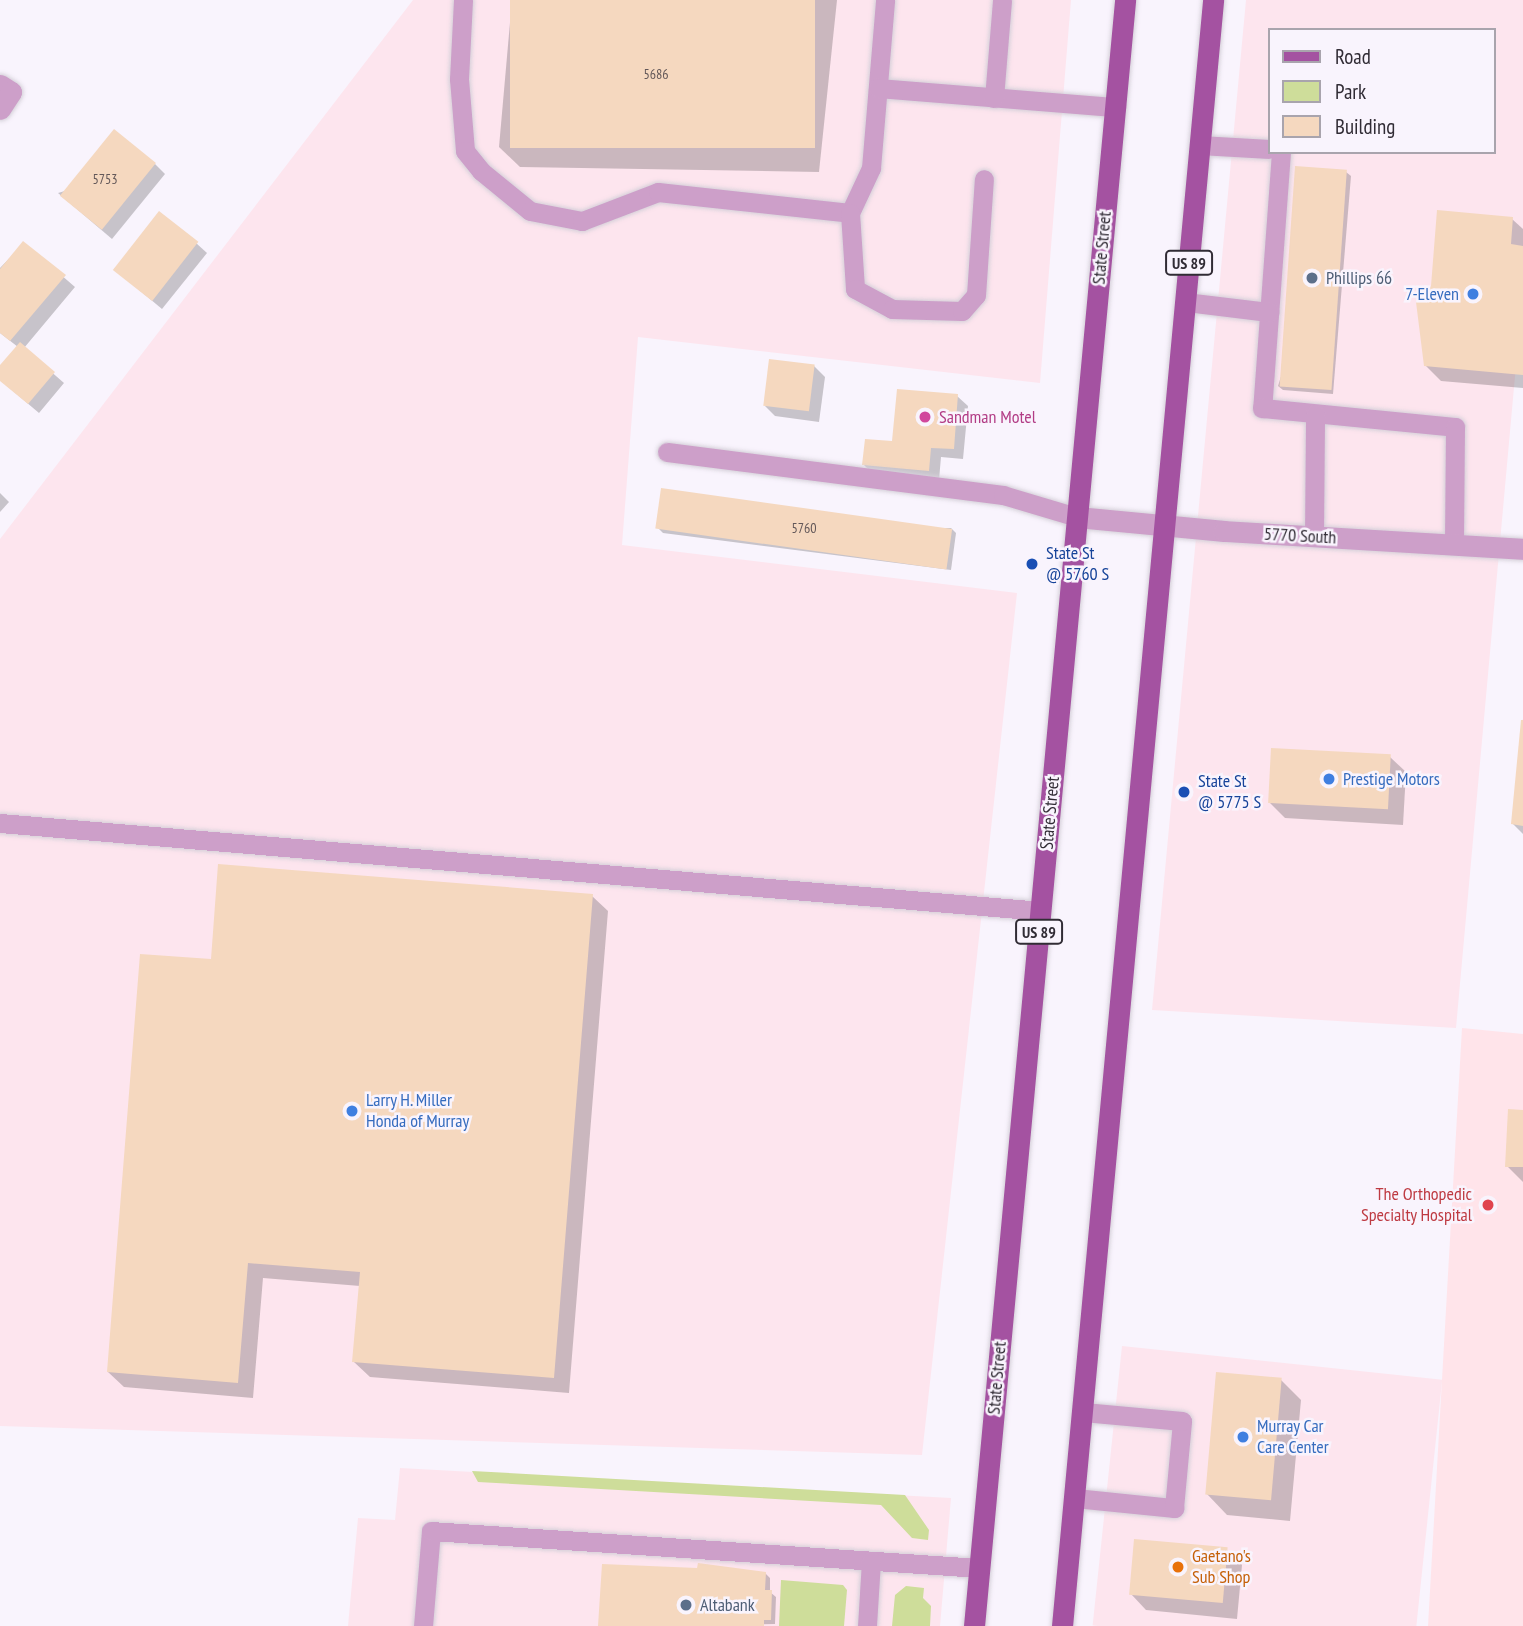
<!DOCTYPE html>
<html>
<head>
<meta charset="utf-8">
<style>
  body { margin:0 }
  #map { position:relative; width:1523px; height:1626px; overflow:hidden; background:#f9f4fd; font-family:"PT Sans Narrow",sans-serif }
  div>[style] { position:absolute }
  .commercial>* { inset:0; background:#fde5ee; transform-origin:0 0 }
  .medical>* { inset:0; background:#ffe4ea }
  .green>* { inset:0; background:#cedd9a }
  .shadow>* { inset:0; background:#0003 }
  .building>* { inset:0; background:#f5d8bf; transform-origin:0 0 }
  .roads { filter:drop-shadow(0 0 2px #d5d0d9) drop-shadow(0 0 2px #d5d0d9) }
  .lane>* { height:19px; margin:-9.5px; padding:0 9.5px; transform-origin:9.5px; border-radius:9.5px; background:#cd9fc9 }
  .street>* { height:21px; margin:-10.5px; padding:0 10.5px; transform-origin:10.5px; border-radius:10.5px; background:#cd9fc9 }
  .primary>* { height:21px; margin:-10.5px; padding:0 10.5px; transform-origin:10.5px; border-radius:10.5px; background:#a452a1 }
  .dots>* { width:19px; height:19px; translate:-50% -50%; box-sizing:border-box; border:4px solid #f9f4fd; border-radius:50% }
  span { translate:-50% -50%; white-space:nowrap; text-align:center; line-height:1.15; -webkit-text-stroke:5px #f9f4fd; paint-order:stroke }
  .number-label { font-size:14px; color:#625758 }
  .number-label span { -webkit-text-stroke-width:0 }
  .shield-label span { padding:2px 5px; background:#f9f4fd; border:2px solid; border-radius:5px; -webkit-text-stroke-width:0 }
  .shield-label { font-size:16px; color:#312c35; font-weight:700 }
  .street-label { font-size:18px; color:#312c35 }
  .service-label { font-size:18px; color:#4e5e75 }
  .left { translate:0 -50%; text-align:left }
  .shop-label { font-size:18px; color:#366cbe }
  .right { translate:-100% -50%; text-align:right }
  .hotel-label { font-size:18px; color:#b23c85 }
  .transit-label { font-size:18px; color:#164399 }
  .health-label { font-size:18px; color:#be3a42 }
  .food-label { font-size:18px; color:#c56008 }
  .legend { position:absolute; left:1268px; top:28px; width:228px; height:126px; box-sizing:border-box; background:#f9f4fd; border:2px solid #a9a4ad; margin:0; padding:9px 12px; list-style:none; font-size:21px; color:#312c35 }
  .legend li { display:flex; align-items:center; gap:14px; height:35px }
  .legend b { width:35px; border:2px solid #a9a4ad }
</style>
</head>
<body>
<div id="map">
  <div class="commercial">
    <div style="clip-path:polygon(413px 0,1071px 0,1040px 383px,638px 337px,622px 545px,1017px 593px,922px 1455px,0 1426px,0 539px)"></div>
    <div style="clip-path:polygon(evenodd,1246px 0,1523px 0,1523px 288px,1456px 1028px,1152px 1010px,1246px 0,1269px 30px,1493px 30px,1493px 152px,1269px 152px,1269px 30px)"></div>
    <div style="left:1122px;top:1346px;width:322px;height:281px;rotate:6deg"></div>
    <div style="clip-path:polygon(400px 1468px,951px 1498px,940px 1626px,348px 1626px,358px 1518px,395px 1520px)"></div>
  </div>
  <div class="medical">
    <div style="clip-path:polygon(1462px 1028px,1523px 1034px,1523px 1626px,1428px 1626px)"></div>
  </div>
  <div class="green">
    <div style="clip-path:polygon(472px 1471px,905px 1495px,929px 1530px,928px 1540px,912px 1538px,881px 1505px,478px 1482px)"></div>
    <div style="clip-path:polygon(781px 1580px,843px 1585px,847px 1590px,844px 1626px,779px 1626px)"></div>
    <div style="clip-path:polygon(906px 1586px,924px 1588px,923px 1598px,931px 1606px,930px 1626px,892px 1626px,895px 1595px)"></div>
  </div>
  <div class="shadow">
    <div style="clip-path:polygon(512px 0,837px 0,819px 172px,520px 167px,499px 147px)"></div>
    <div style="clip-path:polygon(155px 164px,165px 174px,112px 239px,58px 193px)"></div>
    <div style="clip-path:polygon(1346px 172px,1351px 176px,1333px 394px,1283px 390px,1278px 386px)"></div>
    <div style="clip-path:polygon(1512px 219px,1523px 229px,1523px 388px,1441px 381px,1425px 365px)"></div>
    <div style="clip-path:polygon(24px 243px,75px 287px,24px 348px,64px 383px,39px 413px,0 380px,0 368px,18px 347px,0 333px,0 268px)"></div>
    <div style="clip-path:polygon(196px 243px,207px 253px,162px 309px,114px 269px)"></div>
    <div style="clip-path:polygon(814px 366px,825px 377px,819px 422px,775px 416px,765px 406px)"></div>
    <div style="clip-path:polygon(957px 396px,968px 406px,963px 459px,941px 457px,939px 480px,874px 475px,864px 465px)"></div>
    <div style="clip-path:polygon(0 493px,9px 502px,0 512px)"></div>
    <div style="clip-path:polygon(658px 528px,951px 528px,956px 533px,951px 570px,663px 533px)"></div>
    <div style="clip-path:polygon(1523px 719px,1523px 834px,1513px 824px)"></div>
    <div style="clip-path:polygon(1390px 757px,1406px 772px,1403px 825px,1285px 818px,1269px 802px)"></div>
    <div style="clip-path:polygon(592px 896px,608px 911px,569px 1393px,370px 1377px,354px 1362px,360px 1286px,263px 1278px,253px 1398px,124px 1387px,108px 1372px,212px 961px)"></div>
    <div style="clip-path:polygon(1523px 1112px,1523px 1182px,1507px 1166px)"></div>
    <div style="clip-path:polygon(1281px 1380px,1301px 1400px,1290px 1521px,1227px 1515px,1207px 1494px)"></div>
    <div style="clip-path:polygon(1227px 1550px,1242px 1565px,1237px 1619px,1146px 1610px,1131px 1594px)"></div>
    <div style="clip-path:polygon(765px 1573px,770px 1578px,770px 1592px,776px 1597px,775px 1624px,600px 1626px)"></div>
  </div>
  <div class="building">
    <div style="left:510px;top:0;width:305px;height:148px"></div>
    <div style="left:114px;top:129px;width:54px;height:86px;rotate:39deg"></div>
    <div style="left:1295px;top:166px;width:52px;height:221px;rotate:4deg"></div>
    <div style="clip-path:polygon(1437px 210px,1513px 217px,1511px 244px,1523px 246px,1523px 375px,1424px 366px,1416px 302px,1431px 286px)"></div>
    <div style="left:159px;top:211px;width:50px;height:75px;rotate:38deg"></div>
    <div style="clip-path:polygon(23px 241px,66px 275px,10px 341px,0 333px,0 269px)"></div>
    <div style="clip-path:polygon(20px 342px,55px 372px,28px 404px,0 381px,0 365px)"></div>
    <div style="left:769px;top:359px;width:46px;height:47px;rotate:7deg"></div>
    <div style="clip-path:polygon(897px 389px,958px 394px,954px 449px,931px 448px,929px 471px,862px 465px,865px 439px,892px 441px)"></div>
    <div style="left:661px;top:488px;width:294px;height:41px;rotate:8deg"></div>
    <div style="clip-path:polygon(1521px 720px,1523px 720px,1523px 826px,1511px 824px)"></div>
    <div style="left:1271px;top:748px;width:120px;height:55px;rotate:3deg"></div>
    <div style="clip-path:polygon(218px 864px,593px 894px,554px 1378px,352px 1362px,360px 1272px,248px 1263px,238px 1383px,107px 1372px,140px 954px,211px 959px)"></div>
    <div style="clip-path:polygon(1508px 1109px,1523px 1110px,1523px 1167px,1505px 1167px)"></div>
    <div style="left:1216px;top:1372px;width:66px;height:123px;rotate:5deg"></div>
    <div style="left:1134px;top:1539px;width:94px;height:56px;rotate:5deg"></div>
    <div style="clip-path:polygon(698px 1563px,766px 1572px,765px 1590px,772px 1590px,771px 1620px,764px 1620px,764px 1626px,598px 1626px,602px 1564px,697px 1568px)"></div>
  </div>
  <div class="roads">
    <div class="lane">
      <div style="left:463px;top:0;width:79px;rotate:92.9deg"></div>
      <div style="left:459px;top:79px;width:72px;rotate:85.2deg"></div>
      <div style="left:465px;top:151px;width:26px;rotate:51deg"></div>
      <div style="left:481px;top:171px;width:63px;rotate:39.2deg"></div>
      <div style="left:530px;top:211px;width:53px;rotate:10.9deg"></div>
      <div style="left:582px;top:221px;width:81px;rotate:-20.9deg"></div>
      <div style="left:658px;top:192px;width:193px;rotate:6.2deg"></div>
      <div style="left:850px;top:213px;width:50px;rotate:-65deg"></div>
      <div style="left:871px;top:168px;width:169px;rotate:-85.2deg"></div>
      <div style="left:878px;top:88px;width:239px;rotate:4.6deg"></div>
      <div style="left:994px;top:98px;width:98px;rotate:-85.3deg"></div>
      <div style="left:1200px;top:145px;width:69px;rotate:3.3deg"></div>
      <div style="left:1281px;top:152px;width:257px;rotate:94.2deg"></div>
      <div style="left:1262px;top:408px;width:194px;rotate:5.6deg"></div>
      <div style="left:1455px;top:427px;width:118px;rotate:90.5deg"></div>
      <div style="left:850px;top:213px;width:76px;rotate:86.2deg"></div>
      <div style="left:855px;top:289px;width:42px;rotate:28.4deg"></div>
      <div style="left:892px;top:309px;width:70px;rotate:1.6deg"></div>
      <div style="left:962px;top:311px;width:21px;rotate:-49deg"></div>
      <div style="left:976px;top:295px;width:116px;rotate:-86.1deg"></div>
      <div style="left:1186px;top:302px;width:84px;rotate:6.9deg"></div>
      <div style="left:667px;top:452px;width:339px;rotate:7.3deg"></div>
      <div style="left:1003px;top:495px;width:77px;rotate:16.6deg"></div>
      <div style="left:1314px;top:536px;width:122px;rotate:-89.5deg"></div>
      <div style="left:0;top:823px;width:1045px;rotate:4.83deg"></div>
      <div style="left:1075px;top:1498px;width:100px;rotate:5.8deg"></div>
      <div style="left:1174px;top:1508px;width:87px;rotate:-84.7deg"></div>
      <div style="left:1182px;top:1421px;width:99px;rotate:-174.8deg"></div>
      <div style="left:423px;top:1626px;width:95px;rotate:-85.2deg"></div>
      <div style="left:431px;top:1531px;width:550px;rotate:3.86deg"></div>
      <div style="left:867px;top:1626px;width:65px;rotate:-86.5deg"></div>
    </div>
    <div class="street">
      <div style="left:0;top:85px;width:13px;rotate:32deg"></div>
      <div style="left:11px;top:92px;width:20px;rotate:123deg"></div>
      <div style="left:1077px;top:517px;width:148px;rotate:5.4deg"></div>
      <div style="left:1224px;top:531px;width:300px;rotate:3.4deg"></div>
    </div>
    <div class="primary">
      <div style="left:974px;top:1626px;width:1633px;rotate:-84.69deg"></div>
      <div style="left:1062px;top:1626px;width:1633px;rotate:-84.69deg"></div>
    </div>
  </div>
  <div class="dots">
    <div style="left:1312px;top:278px;background:#5c6f8a"></div>
    <div style="left:1473px;top:294px;background:#3f7fe0"></div>
    <div style="left:925px;top:417px;background:#d1479c"></div>
    <div style="left:1032px;top:564px;background:#1a4fb4"></div>
    <div style="left:1329px;top:779px;background:#3f7fe0"></div>
    <div style="left:1184px;top:792px;background:#1a4fb4"></div>
    <div style="left:352px;top:1111px;background:#3f7fe0"></div>
    <div style="left:1488px;top:1205px;background:#e0444e"></div>
    <div style="left:1243px;top:1437px;background:#3f7fe0"></div>
    <div style="left:1178px;top:1567px;background:#e8710a"></div>
    <div style="left:686px;top:1605px;background:#5c6f8a"></div>
  </div>
  <div class="number-label">
    <span style="left:656px;top:74px">5686</span>
    <span style="left:105px;top:179px">5753</span>
    <span style="left:804px;top:528px">5760</span>
  </div>
  <div class="shield-label">
    <span style="left:1189px;top:263px">US 89</span>
    <span style="left:1039px;top:932px">US 89</span>
  </div>
  <div class="street-label">
    <span style="left:1102px;top:248px;rotate:-85deg">State Street</span>
    <span style="left:1300px;top:536px;rotate:3deg">5770 South</span>
    <span style="left:1050px;top:813px;rotate:-85deg">State Street</span>
    <span style="left:997px;top:1378px;rotate:-85deg">State Street</span>
  </div>
  <div class="service-label">
    <span class="left" style="left:1326px;top:278px">Phillips 66</span>
    <span class="left" style="left:700px;top:1605px">Altabank</span>
  </div>
  <div class="shop-label">
    <span class="right" style="left:1459px;top:294px">7-Eleven</span>
    <span class="left" style="left:1343px;top:779px">Prestige Motors</span>
    <span class="left" style="left:366px;top:1111px">Larry H. Miller<br>Honda of Murray</span>
    <span class="left" style="left:1257px;top:1437px">Murray Car<br>Care Center</span>
  </div>
  <div class="hotel-label">
    <span class="left" style="left:939px;top:417px">Sandman Motel</span>
  </div>
  <div class="transit-label">
    <span class="left" style="left:1046px;top:564px">State St<br>@ 5760 S</span>
    <span class="left" style="left:1198px;top:792px">State St<br>@ 5775 S</span>
  </div>
  <div class="health-label">
    <span class="right" style="left:1472px;top:1205px">The Orthopedic<br>Specialty Hospital</span>
  </div>
  <div class="food-label">
    <span class="left" style="left:1192px;top:1567px">Gaetano's<br>Sub Shop</span>
  </div>
  <ul class="legend">
  <li><b style="height:9px;background:#a452a1"></b>Road</li>
  <li><b style="height:19px;background:#cedd9a"></b>Park</li>
  <li><b style="height:19px;background:#f5d8bf"></b>Building</li>
  </ul>
</div>
</body>
</html>
